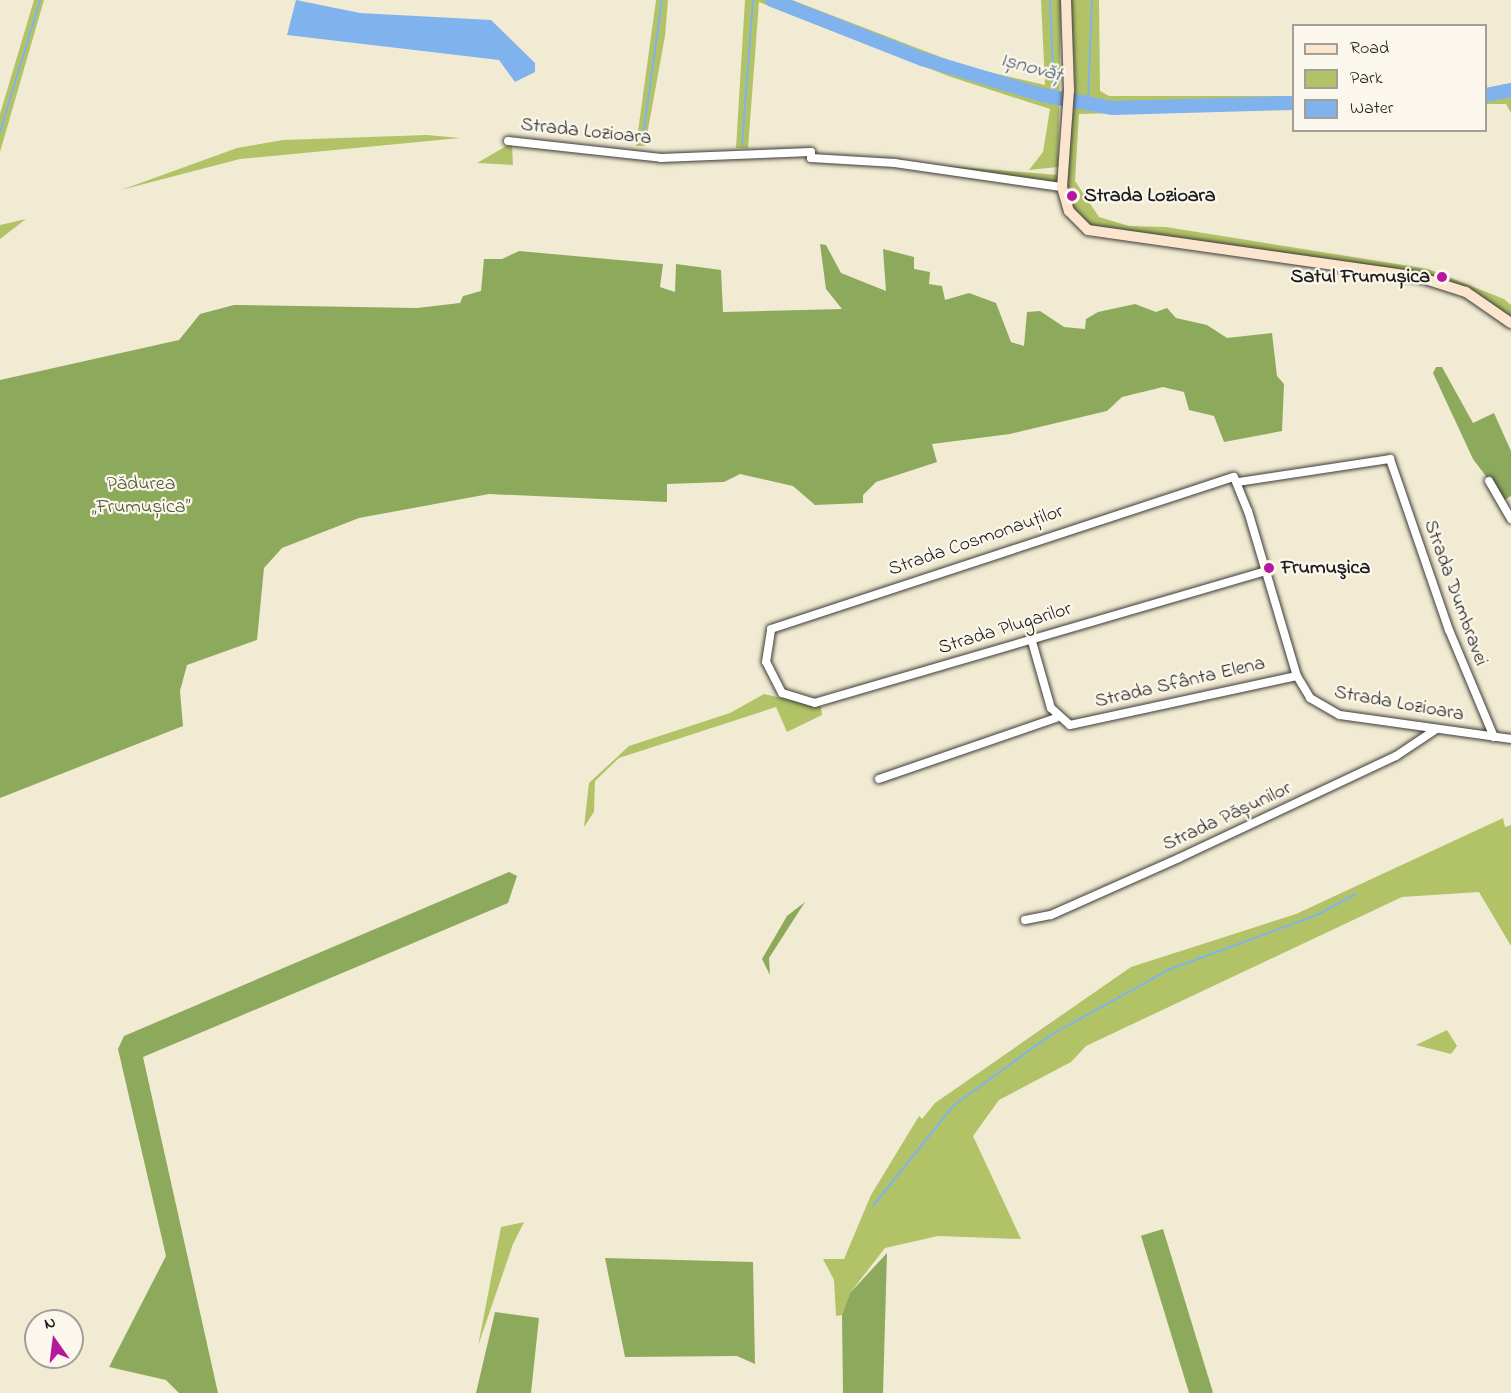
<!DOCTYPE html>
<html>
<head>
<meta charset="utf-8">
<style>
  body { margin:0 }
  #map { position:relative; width:1511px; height:1393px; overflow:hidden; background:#f2ebd3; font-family:"Indie Flower",sans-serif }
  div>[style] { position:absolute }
  .green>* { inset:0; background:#b2c367 }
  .forest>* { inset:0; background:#8da95c; transform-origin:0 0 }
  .water>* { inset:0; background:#80b3ed }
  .stream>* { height:2px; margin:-1px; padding:0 1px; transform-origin:1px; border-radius:1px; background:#80b3ed }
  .river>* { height:14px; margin:-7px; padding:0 7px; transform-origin:7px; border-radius:7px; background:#80b3ed }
  .roads { filter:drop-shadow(0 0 2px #3c3b37) drop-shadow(0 0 2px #3c3b37) }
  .street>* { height:8px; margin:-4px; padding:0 4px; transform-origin:4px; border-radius:4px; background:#fff }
  .secondary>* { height:10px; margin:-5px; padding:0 5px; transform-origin:5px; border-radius:5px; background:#fce5cf }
  .dots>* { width:16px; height:16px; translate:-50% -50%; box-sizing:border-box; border:3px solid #fbf7ec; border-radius:50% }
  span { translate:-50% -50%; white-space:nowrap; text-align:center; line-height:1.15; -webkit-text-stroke:4.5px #fbf7ec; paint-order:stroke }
  .street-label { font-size:20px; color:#1c1c1c }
  .poi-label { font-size:20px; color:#1c1c1c; font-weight:700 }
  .left { translate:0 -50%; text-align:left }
  .right { translate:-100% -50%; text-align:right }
  .park-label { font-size:20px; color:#505636 }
  .water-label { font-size:21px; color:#445870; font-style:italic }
  .legend { position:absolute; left:1292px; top:24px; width:195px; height:108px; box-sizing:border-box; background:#fbf7ec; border:2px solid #a29f99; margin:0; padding:8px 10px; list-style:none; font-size:18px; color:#1c1c1c }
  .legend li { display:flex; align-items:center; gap:12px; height:30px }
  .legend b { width:30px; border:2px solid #a29f99 }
  .north { position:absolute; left:24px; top:1309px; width:60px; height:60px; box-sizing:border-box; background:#fbf7ec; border:2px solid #a29f99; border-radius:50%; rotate:346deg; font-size:16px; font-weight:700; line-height:24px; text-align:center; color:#1c1c1c }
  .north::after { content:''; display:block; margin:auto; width:21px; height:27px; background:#b5179e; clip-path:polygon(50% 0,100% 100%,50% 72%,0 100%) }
</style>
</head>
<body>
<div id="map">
  <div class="green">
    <div style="clip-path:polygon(34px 0,44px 0,0 152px,0 114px)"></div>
    <div style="clip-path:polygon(656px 0,668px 0,665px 36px,645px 146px,636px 146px)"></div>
    <div style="clip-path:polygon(745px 0,792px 0,964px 66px,1045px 85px,1041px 0,1061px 0,1058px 167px,1029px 170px,1043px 152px,1050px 109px,951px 77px,759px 2px,748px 148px,736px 148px)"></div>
    <div style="clip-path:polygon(1071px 0,1099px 0,1100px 91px,1109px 96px,1293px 96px,1293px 109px,1079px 114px,1075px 181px,1099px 217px,1129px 226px,1166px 227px,1428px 269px,1504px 299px,1511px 305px,1511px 318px,1464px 287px,1408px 271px,1091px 228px,1074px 210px,1066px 182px,1075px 90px)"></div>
    <div style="clip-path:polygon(1511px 83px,1511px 113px,1506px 104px,1486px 104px,1486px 88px)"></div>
    <div style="clip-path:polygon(427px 135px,460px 138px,240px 159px,121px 190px,237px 148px,283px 140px)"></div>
    <div style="clip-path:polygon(508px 145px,512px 145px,513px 165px,477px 163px)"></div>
    <div style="clip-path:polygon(935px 165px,1058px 175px,1058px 184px,935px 167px)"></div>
    <div style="clip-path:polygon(26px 219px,0 239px,0 225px)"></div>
    <div style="clip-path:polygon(764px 694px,821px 707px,822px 715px,787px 732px,776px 707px,619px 758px,595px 781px,594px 812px,584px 827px,589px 783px,629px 746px,730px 713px)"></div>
    <div style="clip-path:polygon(1503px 818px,1505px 827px,1511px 825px,1511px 946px,1479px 892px,1402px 897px,1086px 1046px,1071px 1062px,999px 1100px,973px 1136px,1021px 1239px,938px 1236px,885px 1248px,850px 1293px,842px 1315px,836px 1316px,834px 1280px,823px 1259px,844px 1259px,871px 1195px,919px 1116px,922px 1119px,935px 1103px,1131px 967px,1296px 914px)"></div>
    <div style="clip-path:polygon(1447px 1030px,1457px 1046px,1451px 1054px,1416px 1045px)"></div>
    <div style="clip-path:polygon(524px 1222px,513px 1244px,478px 1346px,501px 1227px)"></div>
  </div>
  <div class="forest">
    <div style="clip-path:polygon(820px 244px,826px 245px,841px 273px,886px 291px,883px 249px,914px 257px,914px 269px,930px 272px,929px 284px,942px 286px,945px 300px,969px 293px,996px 303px,1011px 342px,1024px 346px,1027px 312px,1040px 311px,1064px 327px,1085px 329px,1086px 319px,1098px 312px,1135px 304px,1156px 312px,1167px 308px,1176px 318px,1207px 325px,1227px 338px,1272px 333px,1277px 376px,1284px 384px,1282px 431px,1224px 442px,1214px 416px,1189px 410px,1184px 392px,1163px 387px,1122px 397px,1107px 411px,1010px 434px,932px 444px,937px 462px,876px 482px,863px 495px,863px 503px,815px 505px,793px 486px,740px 474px,724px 482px,667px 484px,667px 502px,489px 494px,359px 518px,282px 548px,264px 568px,257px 640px,187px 665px,180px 691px,183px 726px,0 798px,0 380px,179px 340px,200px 314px,234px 305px,417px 308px,460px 303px,463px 296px,481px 291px,484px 259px,502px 259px,519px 251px,663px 264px,660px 287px,675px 292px,676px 264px,721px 270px,723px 312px,842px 309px,826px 289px)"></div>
    <div style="clip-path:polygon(1436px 367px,1442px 367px,1473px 423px,1494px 413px,1511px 451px,1511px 496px,1504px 500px,1473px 459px,1433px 373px)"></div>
    <div style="clip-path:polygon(509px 872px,517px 876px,508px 903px,143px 1057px,218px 1393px,179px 1393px,166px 1380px,109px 1367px,166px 1256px,118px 1049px,124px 1036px)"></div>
    <div style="clip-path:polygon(805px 902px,769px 958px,770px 975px,762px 959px,787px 916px)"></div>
    <div style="left:1163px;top:1229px;width:171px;height:23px;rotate:73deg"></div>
    <div style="clip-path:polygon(887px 1253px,883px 1393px,843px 1393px,842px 1315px,850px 1293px)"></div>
    <div style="clip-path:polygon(605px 1258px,753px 1262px,755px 1364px,737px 1356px,625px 1357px)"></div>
    <div style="clip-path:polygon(495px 1312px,539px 1318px,531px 1393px,476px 1393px)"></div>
  </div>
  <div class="water">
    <div style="clip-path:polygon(296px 0,360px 13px,491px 20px,535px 63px,535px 72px,515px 82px,499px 60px,287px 35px)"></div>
  </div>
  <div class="stream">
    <div style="left:1050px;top:0;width:97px;rotate:87.6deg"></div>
    <div style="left:1088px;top:103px;width:103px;rotate:-87.8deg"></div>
    <div style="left:0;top:132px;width:138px;rotate:-73.1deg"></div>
    <div style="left:642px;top:142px;width:143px;rotate:-82deg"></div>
    <div style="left:742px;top:144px;width:144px;rotate:-85.6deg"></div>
    <div style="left:873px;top:1206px;width:128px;rotate:-51.3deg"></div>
    <div style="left:953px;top:1106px;width:119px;rotate:-36.1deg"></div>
    <div style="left:1049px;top:1036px;width:136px;rotate:-29deg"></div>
    <div style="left:1168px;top:970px;width:159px;rotate:-20.3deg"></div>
    <div style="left:1317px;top:915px;width:44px;rotate:-28.3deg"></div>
  </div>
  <div class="river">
    <div style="left:772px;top:0;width:161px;rotate:21.5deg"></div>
    <div style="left:922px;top:59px;width:125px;rotate:16.7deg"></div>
    <div style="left:1042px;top:95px;width:72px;rotate:10.4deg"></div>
    <div style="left:1113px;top:108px;width:181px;rotate:-1.6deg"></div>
    <div style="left:1486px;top:95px;width:25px;rotate:-11deg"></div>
  </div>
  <div class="roads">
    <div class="street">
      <div style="left:508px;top:141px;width:154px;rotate:6.3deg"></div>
      <div style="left:661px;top:158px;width:150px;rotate:-2.3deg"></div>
      <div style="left:811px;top:152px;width:6px;rotate:90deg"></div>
      <div style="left:811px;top:158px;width:84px;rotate:3.4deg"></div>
      <div style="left:895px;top:163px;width:169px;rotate:8.2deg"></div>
      <div style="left:1489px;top:481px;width:44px;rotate:59.9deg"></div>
      <div style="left:1238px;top:482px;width:154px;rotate:-8.6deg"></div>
      <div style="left:1390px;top:459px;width:181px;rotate:71deg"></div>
      <div style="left:1449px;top:630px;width:116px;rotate:67.2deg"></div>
      <div style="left:1266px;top:571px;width:470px;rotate:163.7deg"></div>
      <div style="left:815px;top:703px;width:34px;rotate:-163deg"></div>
      <div style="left:782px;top:693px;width:35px;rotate:-117deg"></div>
      <div style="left:766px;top:662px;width:33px;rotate:-81deg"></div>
      <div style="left:771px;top:629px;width:487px;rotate:-18.2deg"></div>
      <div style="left:1234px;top:477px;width:37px;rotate:68deg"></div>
      <div style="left:1248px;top:511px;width:172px;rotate:73.5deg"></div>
      <div style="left:1297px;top:676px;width:26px;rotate:59deg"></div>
      <div style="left:1310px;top:698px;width:34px;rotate:30deg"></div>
      <div style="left:1340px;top:715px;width:173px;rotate:8deg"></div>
      <div style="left:1031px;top:638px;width:73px;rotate:74.1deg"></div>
      <div style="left:1051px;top:708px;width:25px;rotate:42deg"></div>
      <div style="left:1070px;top:725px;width:232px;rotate:-12.2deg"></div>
      <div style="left:879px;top:779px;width:187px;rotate:-19deg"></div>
      <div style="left:1025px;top:920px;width:26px;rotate:-11deg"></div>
      <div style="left:1051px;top:915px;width:140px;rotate:-24deg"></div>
      <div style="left:1179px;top:858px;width:240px;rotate:-25.2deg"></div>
      <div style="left:1396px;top:756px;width:47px;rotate:-33.7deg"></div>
    </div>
    <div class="secondary">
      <div style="left:1066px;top:0;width:90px;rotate:88.1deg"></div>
      <div style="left:1069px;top:90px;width:97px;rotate:94.1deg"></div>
      <div style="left:1062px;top:187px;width:25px;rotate:74deg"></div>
      <div style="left:1069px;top:211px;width:27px;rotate:45deg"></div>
      <div style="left:1088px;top:230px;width:334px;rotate:8.1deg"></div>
      <div style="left:1419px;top:277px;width:49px;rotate:17.7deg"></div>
      <div style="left:1466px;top:292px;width:55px;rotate:34.6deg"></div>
    </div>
  </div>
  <div class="dots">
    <div style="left:1072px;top:196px;background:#b5179e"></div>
    <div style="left:1442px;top:277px;background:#b5179e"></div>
    <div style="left:1269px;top:568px;background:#b5179e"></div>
  </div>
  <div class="street-label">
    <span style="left:586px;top:132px;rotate:6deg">Strada Lozioara</span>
    <span style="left:976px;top:541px;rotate:-19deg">Strada Cosmonauților</span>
    <span style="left:1455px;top:593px;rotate:70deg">Strada Dumbravei</span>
    <span style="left:1005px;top:629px;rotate:-17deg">Strada Plugarilor</span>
    <span style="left:1180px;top:683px;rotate:-13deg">Strada Sfânta Elena</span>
    <span style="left:1399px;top:704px;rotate:10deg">Strada Lozioara</span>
    <span style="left:1227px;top:817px;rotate:-25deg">Strada Pășunilor</span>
  </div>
  <div class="poi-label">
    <span class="left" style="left:1084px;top:196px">Strada Lozioara</span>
    <span class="right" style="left:1430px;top:277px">Satul Frumușica</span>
    <span class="left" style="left:1281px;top:568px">Frumuşica</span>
  </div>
  <div class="park-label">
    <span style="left:141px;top:496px">Pădurea<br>„Frumușica”</span>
  </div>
  <div class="water-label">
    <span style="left:1031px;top:68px;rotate:15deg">Ișnovăț</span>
  </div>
  <ul class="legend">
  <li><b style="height:8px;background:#fce5cf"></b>Road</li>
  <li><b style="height:16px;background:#b2c367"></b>Park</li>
  <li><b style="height:16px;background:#80b3ed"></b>Water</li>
  </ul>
  <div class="north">N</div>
</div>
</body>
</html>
